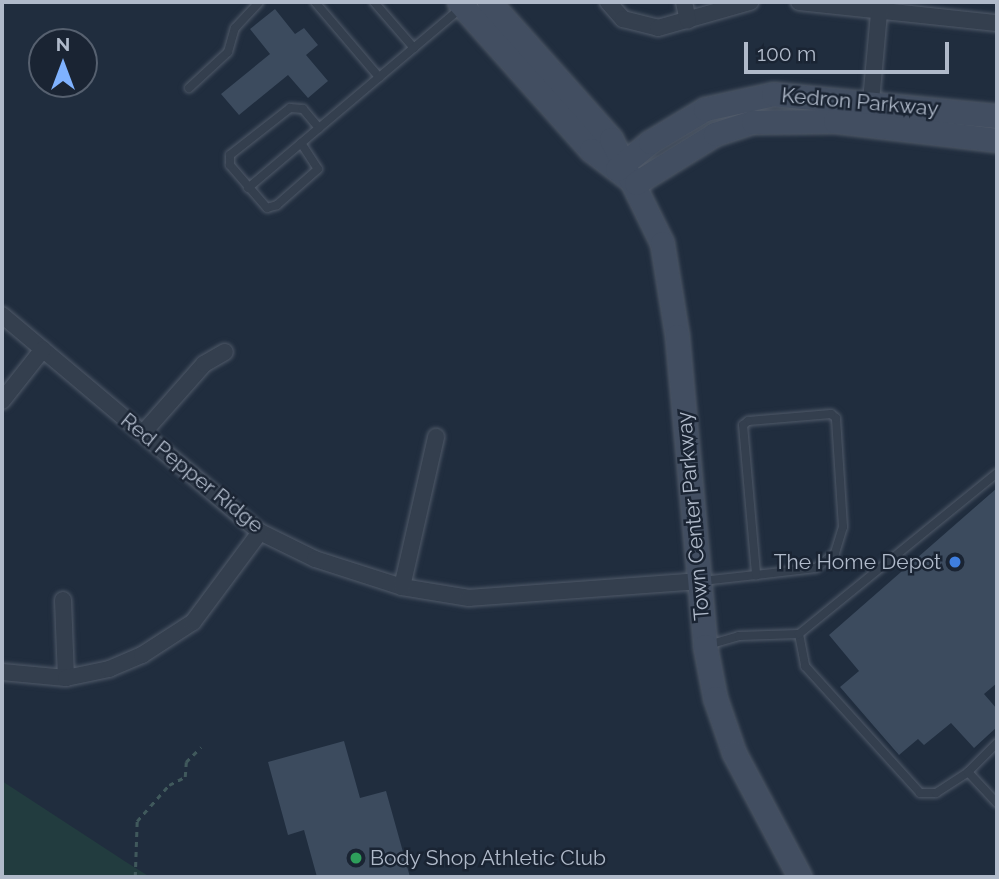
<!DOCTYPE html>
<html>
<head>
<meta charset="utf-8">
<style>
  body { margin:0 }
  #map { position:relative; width:999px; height:879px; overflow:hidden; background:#202d3e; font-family:Raleway,sans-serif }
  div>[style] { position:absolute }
  .green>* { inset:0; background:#223c3f }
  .building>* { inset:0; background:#3c4b5e }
  .path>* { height:2.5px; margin-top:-1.25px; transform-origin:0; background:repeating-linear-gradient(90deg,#40595c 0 5px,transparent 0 10px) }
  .roads { filter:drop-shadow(0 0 2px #505a69) drop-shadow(0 0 2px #505a69) }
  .lane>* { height:8px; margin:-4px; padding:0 4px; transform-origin:4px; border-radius:4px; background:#343f4e }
  .street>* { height:16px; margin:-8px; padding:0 8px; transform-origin:8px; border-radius:8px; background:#343f4e }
  .secondary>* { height:23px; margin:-11.5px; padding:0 11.5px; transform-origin:11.5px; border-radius:11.5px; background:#424e61 }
  .dots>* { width:19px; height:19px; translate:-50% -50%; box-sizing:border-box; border:4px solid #1a2433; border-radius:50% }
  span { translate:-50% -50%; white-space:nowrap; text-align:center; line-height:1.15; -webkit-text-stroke:5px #1a2433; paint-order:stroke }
  .street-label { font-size:21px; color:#b0baca }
  .poi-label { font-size:21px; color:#b0baca }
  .right { translate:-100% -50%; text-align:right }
  .left { translate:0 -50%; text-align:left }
  .frame { position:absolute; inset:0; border:4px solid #b0baca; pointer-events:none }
  .north { position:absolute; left:28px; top:28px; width:70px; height:70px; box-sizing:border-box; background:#1a2433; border:2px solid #56606f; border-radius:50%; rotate:0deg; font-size:19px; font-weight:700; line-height:28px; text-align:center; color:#b0baca }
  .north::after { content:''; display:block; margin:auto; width:24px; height:32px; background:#7fb2ff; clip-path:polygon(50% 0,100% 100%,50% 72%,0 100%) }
  .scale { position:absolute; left:744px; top:42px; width:205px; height:32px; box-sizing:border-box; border:4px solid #b0baca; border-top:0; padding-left:9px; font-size:21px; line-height:24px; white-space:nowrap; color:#b0baca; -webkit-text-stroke:5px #1a2433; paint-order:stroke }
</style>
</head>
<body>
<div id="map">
  <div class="green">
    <div style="clip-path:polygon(2px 781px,126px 862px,150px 877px,2px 877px)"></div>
  </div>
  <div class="building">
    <div style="clip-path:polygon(275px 9px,295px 34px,304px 28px,318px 45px,306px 55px,328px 81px,308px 98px,288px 75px,239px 115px,221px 94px,270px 54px,250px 29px)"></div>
    <div style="clip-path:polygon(997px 488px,997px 683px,984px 694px,997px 709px,997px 727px,974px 748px,951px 723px,924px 745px,918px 739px,899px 755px,840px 687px,859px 671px,829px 635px)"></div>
    <div style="clip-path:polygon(344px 741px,360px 798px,386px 791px,410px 877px,317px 877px,304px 830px,288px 835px,268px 762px)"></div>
  </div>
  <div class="path">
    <div style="left:135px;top:877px;width:56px;rotate:-88deg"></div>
    <div style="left:137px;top:821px;width:48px;rotate:-48.4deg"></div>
    <div style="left:169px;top:785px;width:18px;rotate:-27deg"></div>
    <div style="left:185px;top:777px;width:15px;rotate:-86deg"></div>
    <div style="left:186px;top:762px;width:21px;rotate:-45deg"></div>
  </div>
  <div class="roads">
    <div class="lane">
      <div style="left:315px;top:2px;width:99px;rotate:49.5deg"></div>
      <div style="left:374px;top:2px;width:61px;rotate:49deg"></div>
      <div style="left:189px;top:88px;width:53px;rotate:-42.7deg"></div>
      <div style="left:228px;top:52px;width:25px;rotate:-74deg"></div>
      <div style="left:235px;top:28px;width:35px;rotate:-47deg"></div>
      <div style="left:301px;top:143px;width:31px;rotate:57deg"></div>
      <div style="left:318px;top:169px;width:55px;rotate:138.7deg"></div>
      <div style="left:277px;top:205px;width:10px;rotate:163deg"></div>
      <div style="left:267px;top:208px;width:57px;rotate:-130.7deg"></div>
      <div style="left:230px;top:165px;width:10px;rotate:-90deg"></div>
      <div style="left:230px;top:155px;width:76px;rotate:-38.1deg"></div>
      <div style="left:290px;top:108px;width:13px;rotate:4deg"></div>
      <div style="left:303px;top:109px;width:25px;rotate:50deg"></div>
      <div style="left:248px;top:188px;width:279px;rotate:-40.2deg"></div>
      <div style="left:702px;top:581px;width:54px;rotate:-6.3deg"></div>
      <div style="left:756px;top:575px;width:60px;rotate:-6.7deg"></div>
      <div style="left:816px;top:568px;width:24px;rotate:-38deg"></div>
      <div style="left:835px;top:553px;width:27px;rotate:-73deg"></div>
      <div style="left:843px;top:527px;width:109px;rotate:-93.7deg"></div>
      <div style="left:836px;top:418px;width:6px;rotate:-141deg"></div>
      <div style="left:831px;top:414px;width:83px;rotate:175.2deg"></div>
      <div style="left:748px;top:421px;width:6px;rotate:141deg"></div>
      <div style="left:743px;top:425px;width:151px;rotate:85deg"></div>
      <div style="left:799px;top:634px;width:33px;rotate:79deg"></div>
      <div style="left:805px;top:666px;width:171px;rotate:47.8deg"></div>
      <div style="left:920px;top:793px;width:16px"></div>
      <div style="left:936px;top:793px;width:38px;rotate:-33deg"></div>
      <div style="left:968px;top:772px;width:41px;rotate:-45deg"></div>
      <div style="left:708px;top:645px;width:32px;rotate:-16deg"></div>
      <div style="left:739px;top:636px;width:60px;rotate:-1.9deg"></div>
      <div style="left:799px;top:634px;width:255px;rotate:-39.1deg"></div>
      <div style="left:968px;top:772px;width:42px;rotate:46.9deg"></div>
    </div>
    <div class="street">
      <div style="left:608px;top:2px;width:23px;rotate:49deg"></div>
      <div style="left:623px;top:19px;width:36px;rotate:14deg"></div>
      <div style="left:658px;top:28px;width:96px;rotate:-15.8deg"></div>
      <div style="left:684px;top:2px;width:19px;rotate:78deg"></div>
      <div style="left:799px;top:2px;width:199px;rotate:6.1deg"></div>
      <div style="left:870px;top:112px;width:110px;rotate:-84.8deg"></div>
      <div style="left:2px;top:315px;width:337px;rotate:40.1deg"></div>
      <div style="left:260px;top:532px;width:61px;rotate:26.1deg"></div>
      <div style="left:315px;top:559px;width:91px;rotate:17.8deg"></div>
      <div style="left:402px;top:587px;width:68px;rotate:9.3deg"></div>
      <div style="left:469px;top:598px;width:231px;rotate:-4.2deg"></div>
      <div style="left:2px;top:401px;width:66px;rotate:-51.7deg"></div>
      <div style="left:143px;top:433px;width:92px;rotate:-48.5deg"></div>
      <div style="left:204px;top:364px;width:24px;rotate:-30deg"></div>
      <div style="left:402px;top:587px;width:154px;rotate:-77.2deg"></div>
      <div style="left:63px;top:600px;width:78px;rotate:87.8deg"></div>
      <div style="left:2px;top:672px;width:64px;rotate:5.4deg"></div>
      <div style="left:66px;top:678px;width:44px;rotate:-11.8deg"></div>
      <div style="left:109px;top:669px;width:36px;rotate:-23deg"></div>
      <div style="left:142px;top:655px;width:61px;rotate:-32.9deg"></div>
      <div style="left:193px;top:622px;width:112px;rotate:-53.3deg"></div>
    </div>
    <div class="secondary">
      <div style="left:459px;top:2px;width:198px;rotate:48.3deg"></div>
      <div style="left:591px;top:150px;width:46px;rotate:37.1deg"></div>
      <div style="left:489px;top:2px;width:183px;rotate:48.3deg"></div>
      <div style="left:611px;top:139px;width:116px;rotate:63.9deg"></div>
      <div style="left:662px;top:243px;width:94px;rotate:80.8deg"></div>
      <div style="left:677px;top:336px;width:311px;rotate:84.8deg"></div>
      <div style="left:705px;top:646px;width:53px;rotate:79.1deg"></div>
      <div style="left:715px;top:698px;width:58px;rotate:70.9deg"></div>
      <div style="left:734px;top:753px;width:140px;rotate:62deg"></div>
      <div style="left:617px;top:169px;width:43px;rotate:-39.3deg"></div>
      <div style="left:650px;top:142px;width:64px;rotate:-31deg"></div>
      <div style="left:705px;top:109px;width:70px;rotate:-12.4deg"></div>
      <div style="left:773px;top:94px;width:225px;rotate:5.6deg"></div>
      <div style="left:636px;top:183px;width:93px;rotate:-31.8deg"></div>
      <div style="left:715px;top:134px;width:40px;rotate:-18deg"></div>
      <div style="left:753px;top:122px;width:82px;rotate:-0.7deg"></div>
      <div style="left:835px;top:121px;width:163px;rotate:6.7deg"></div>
    </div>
  </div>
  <div class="dots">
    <div style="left:955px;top:562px;background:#3f7fe0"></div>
    <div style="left:356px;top:858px;background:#2e9e5b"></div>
  </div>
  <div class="street-label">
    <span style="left:860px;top:102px;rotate:5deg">Kedron Parkway</span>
    <span style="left:192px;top:473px;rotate:39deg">Red Pepper Ridge</span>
    <span style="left:693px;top:516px;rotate:-95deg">Town Center Parkway</span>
  </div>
  <div class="poi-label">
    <span class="right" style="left:941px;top:562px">The Home Depot</span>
    <span class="left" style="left:370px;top:858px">Body Shop Athletic Club</span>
  </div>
  <div class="frame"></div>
  <div class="north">N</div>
  <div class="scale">100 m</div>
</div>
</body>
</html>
